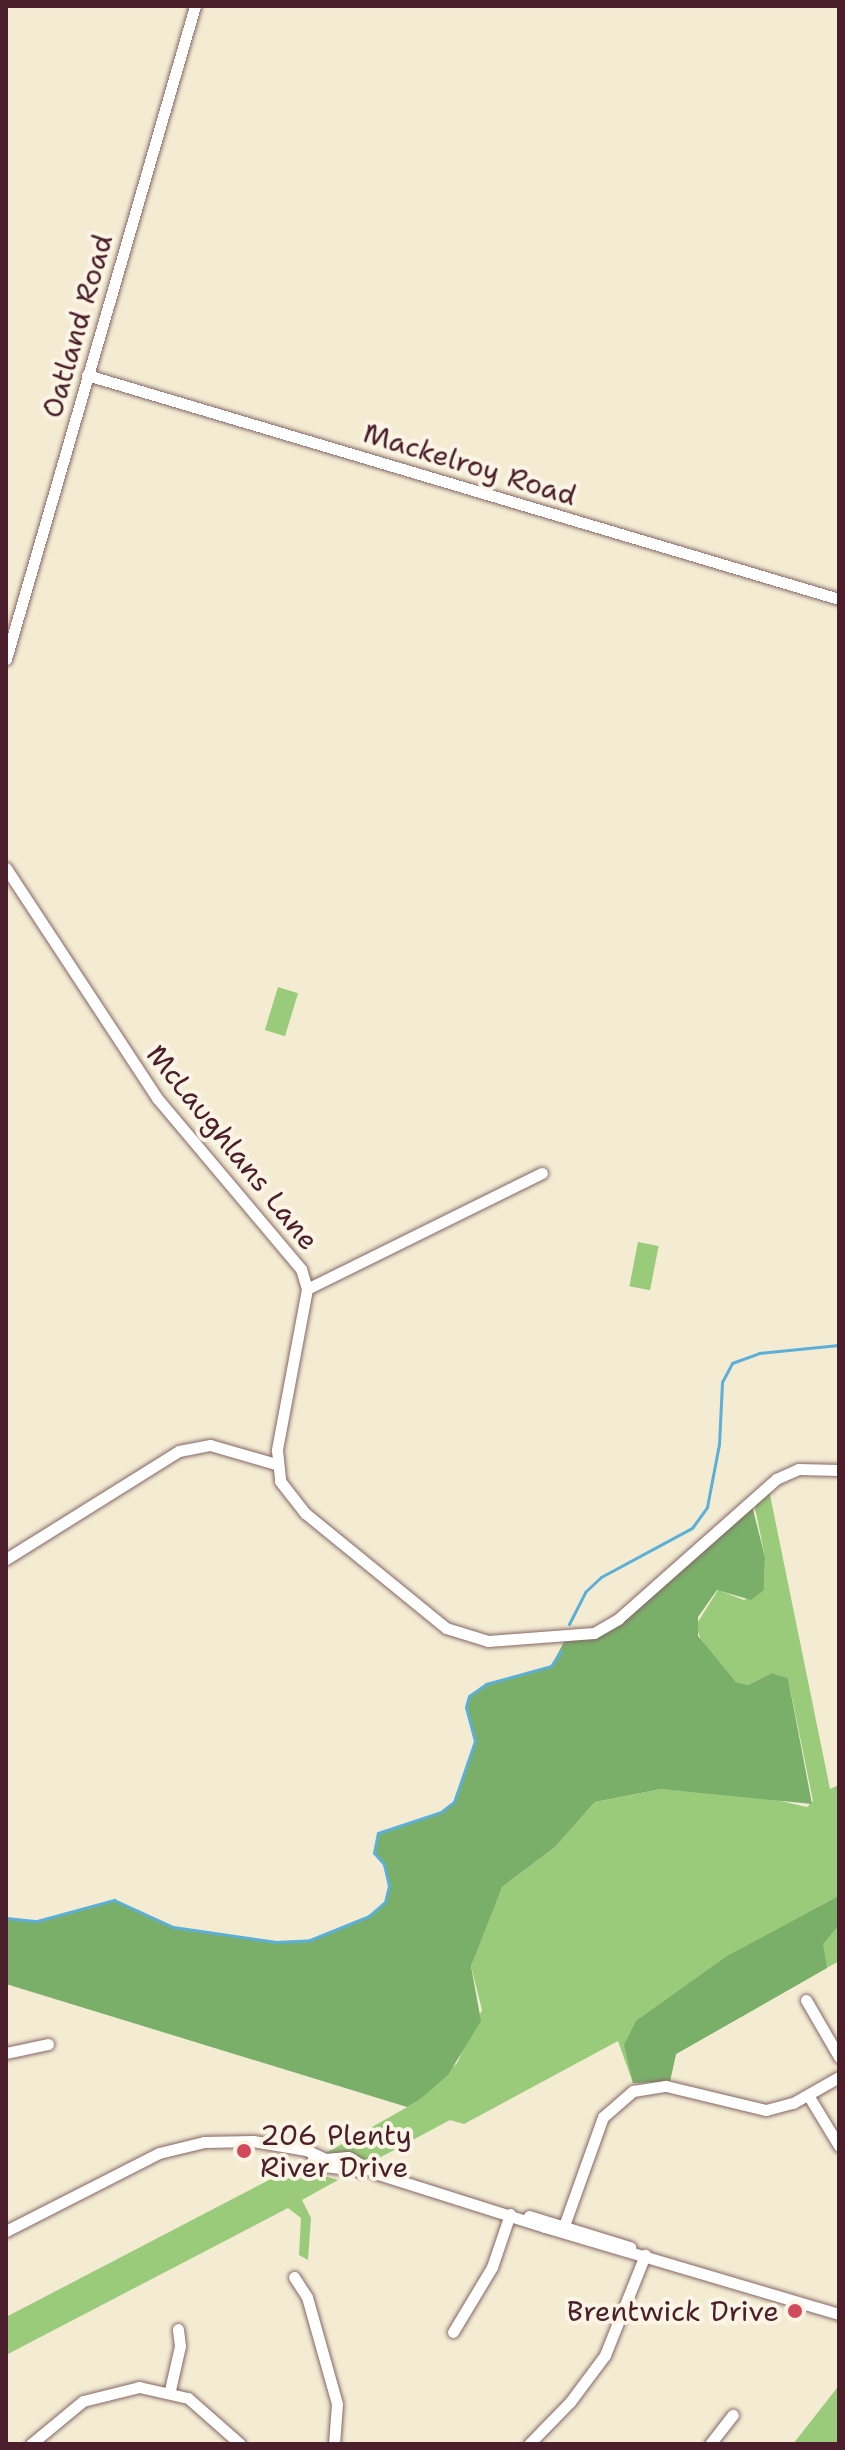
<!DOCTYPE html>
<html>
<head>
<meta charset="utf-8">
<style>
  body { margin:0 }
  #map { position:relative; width:845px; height:2450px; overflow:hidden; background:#f3ecd3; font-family:"Shantell Sans",sans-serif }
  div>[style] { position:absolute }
  .green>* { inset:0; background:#99cb7a; transform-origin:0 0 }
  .forest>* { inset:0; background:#7aaf6a }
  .stream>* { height:3px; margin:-1.5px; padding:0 1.5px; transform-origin:1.5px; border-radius:1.5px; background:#5cafd7 }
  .roads { filter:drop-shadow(0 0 2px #856766) drop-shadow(0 0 2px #856766) }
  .minor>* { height:11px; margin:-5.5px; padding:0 5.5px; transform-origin:5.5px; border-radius:5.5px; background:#fff }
  .dots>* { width:22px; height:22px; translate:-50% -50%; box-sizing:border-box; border:4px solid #fcf5e5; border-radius:50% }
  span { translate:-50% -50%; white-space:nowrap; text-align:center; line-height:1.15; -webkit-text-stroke:8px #fcf5e5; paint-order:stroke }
  .street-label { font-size:28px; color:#4a1f2b }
  .poi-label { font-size:28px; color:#4a1f2b }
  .left { translate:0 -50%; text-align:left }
  .right { translate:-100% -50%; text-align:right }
  .frame { position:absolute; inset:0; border:8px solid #4a1f2b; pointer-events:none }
</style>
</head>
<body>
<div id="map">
  <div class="green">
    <div style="left:278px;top:987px;width:21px;height:45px;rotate:17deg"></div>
    <div style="left:638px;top:1242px;width:21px;height:45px;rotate:11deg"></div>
    <div style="clip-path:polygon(769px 1490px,830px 1789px,839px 1785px,839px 1961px,676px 2054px,670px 2081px,633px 2083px,618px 2041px,464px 2124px,450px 2120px,366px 2165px,326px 2153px,418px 2101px,457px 2063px,482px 2010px,471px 1966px,492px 1904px,502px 1887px,555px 1847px,595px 1802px,661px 1789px,763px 1797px,807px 1807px,813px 1801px,788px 1678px,772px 1673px,748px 1685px,736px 1682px,701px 1641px,696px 1625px,718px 1590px,744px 1600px,764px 1590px,765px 1557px,754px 1503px)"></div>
    <div style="clip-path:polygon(294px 2167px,338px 2180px,302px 2200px,311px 2218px,308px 2260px,299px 2255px,301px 2218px,288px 2208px,6px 2355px,6px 2317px)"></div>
    <div style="clip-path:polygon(837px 2388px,839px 2444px,793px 2444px)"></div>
  </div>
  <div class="forest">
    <div style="clip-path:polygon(752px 1506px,765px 1557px,764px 1590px,751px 1600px,717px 1590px,698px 1617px,698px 1636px,736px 1682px,748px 1685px,772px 1673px,788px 1678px,812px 1804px,661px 1789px,595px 1802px,555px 1847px,502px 1887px,471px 1966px,481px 2021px,448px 2075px,418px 2101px,407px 2107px,6px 1984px,6px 1918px,37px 1921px,114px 1900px,173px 1927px,276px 1942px,310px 1940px,369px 1916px,385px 1902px,389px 1886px,384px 1864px,374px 1853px,378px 1833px,441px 1812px,454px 1802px,475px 1741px,466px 1707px,469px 1696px,486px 1684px,551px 1666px,564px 1642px,611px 1630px)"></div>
    <div style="clip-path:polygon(839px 1896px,839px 1925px,823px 1944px,827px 1968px,676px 2054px,670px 2081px,633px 2083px,624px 2045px,636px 2021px,727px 1956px)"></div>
  </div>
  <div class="stream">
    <div style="left:569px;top:1624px;width:36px;rotate:-63deg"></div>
    <div style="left:585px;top:1592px;width:22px;rotate:-43deg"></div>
    <div style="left:601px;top:1577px;width:103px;rotate:-28.3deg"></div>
    <div style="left:692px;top:1528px;width:26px;rotate:-54deg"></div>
    <div style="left:707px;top:1507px;width:64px;rotate:-79.2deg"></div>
    <div style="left:719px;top:1444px;width:62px;rotate:-87.2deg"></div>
    <div style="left:722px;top:1382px;width:21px;rotate:-62deg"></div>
    <div style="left:732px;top:1363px;width:29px;rotate:-20deg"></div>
    <div style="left:759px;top:1353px;width:80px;rotate:-5.7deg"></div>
    <div style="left:6px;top:1918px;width:31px;rotate:6deg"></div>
    <div style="left:37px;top:1921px;width:80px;rotate:-15.3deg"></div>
    <div style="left:114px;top:1900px;width:65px;rotate:24.6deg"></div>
    <div style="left:173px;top:1927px;width:104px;rotate:8.3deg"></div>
    <div style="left:276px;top:1942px;width:34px;rotate:-3deg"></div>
    <div style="left:310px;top:1940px;width:64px;rotate:-22.1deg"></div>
    <div style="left:369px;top:1916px;width:21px;rotate:-41deg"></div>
    <div style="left:385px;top:1902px;width:16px;rotate:-76deg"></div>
    <div style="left:389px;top:1886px;width:23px;rotate:-103deg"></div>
    <div style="left:384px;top:1864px;width:15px;rotate:-132deg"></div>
    <div style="left:374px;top:1853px;width:20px;rotate:-79deg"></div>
    <div style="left:378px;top:1833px;width:66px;rotate:-18.4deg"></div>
    <div style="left:441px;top:1812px;width:16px;rotate:-38deg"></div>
    <div style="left:454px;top:1802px;width:65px;rotate:-71deg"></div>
    <div style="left:475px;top:1741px;width:35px;rotate:-105deg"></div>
    <div style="left:466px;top:1707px;width:11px;rotate:-75deg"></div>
    <div style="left:469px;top:1696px;width:21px;rotate:-35deg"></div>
    <div style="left:486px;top:1684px;width:67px;rotate:-15.5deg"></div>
    <div style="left:551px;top:1666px;width:18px;rotate:-56deg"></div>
  </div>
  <div class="roads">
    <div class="minor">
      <div style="left:87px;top:375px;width:785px;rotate:16.59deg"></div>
      <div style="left:6px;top:659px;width:680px;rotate:-73.86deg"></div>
      <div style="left:6px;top:868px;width:275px;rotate:56.7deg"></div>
      <div style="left:157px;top:1098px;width:224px;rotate:49.9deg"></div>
      <div style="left:301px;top:1269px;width:21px;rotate:73deg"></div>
      <div style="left:307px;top:1289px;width:164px;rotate:100.6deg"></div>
      <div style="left:277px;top:1450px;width:31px;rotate:84deg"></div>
      <div style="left:280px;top:1481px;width:41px;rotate:52deg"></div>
      <div style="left:305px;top:1513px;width:182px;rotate:39.2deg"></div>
      <div style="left:446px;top:1628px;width:44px;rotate:17.2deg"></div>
      <div style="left:488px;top:1641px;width:106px;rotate:-4.3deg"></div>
      <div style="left:594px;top:1633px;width:28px;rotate:-30deg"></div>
      <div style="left:618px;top:1619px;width:211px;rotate:-41.5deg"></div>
      <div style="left:776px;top:1479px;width:24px;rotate:-24deg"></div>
      <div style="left:798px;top:1469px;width:41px;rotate:1.4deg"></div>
      <div style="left:307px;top:1289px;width:262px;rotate:-26.3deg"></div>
      <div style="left:6px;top:1559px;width:204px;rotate:-32deg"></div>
      <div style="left:179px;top:1451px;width:32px;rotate:-11deg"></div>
      <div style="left:210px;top:1445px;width:69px;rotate:16.1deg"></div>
      <div style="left:806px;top:2000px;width:66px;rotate:59.9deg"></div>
      <div style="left:6px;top:2053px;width:43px;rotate:-12.1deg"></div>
      <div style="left:808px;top:2095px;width:60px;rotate:58.7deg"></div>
      <div style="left:313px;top:2159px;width:14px;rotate:30deg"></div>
      <div style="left:325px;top:2166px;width:35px;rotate:8deg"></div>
      <div style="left:529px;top:2216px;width:106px;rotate:17.1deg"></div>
      <div style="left:565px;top:2223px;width:113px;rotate:-70.3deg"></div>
      <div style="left:603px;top:2117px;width:40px;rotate:-41deg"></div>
      <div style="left:633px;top:2091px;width:33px;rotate:-9deg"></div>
      <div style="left:666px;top:2086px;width:103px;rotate:13.5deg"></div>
      <div style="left:766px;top:2110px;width:28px;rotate:-15deg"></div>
      <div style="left:793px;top:2103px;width:53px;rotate:-29.5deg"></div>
      <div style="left:6px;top:2231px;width:172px;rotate:-27deg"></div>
      <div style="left:159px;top:2153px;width:46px;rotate:-13.7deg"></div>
      <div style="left:204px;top:2142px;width:49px;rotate:-1.2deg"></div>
      <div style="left:253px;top:2141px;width:54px;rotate:9.6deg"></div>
      <div style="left:306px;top:2150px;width:21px;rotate:25deg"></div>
      <div style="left:325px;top:2159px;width:23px;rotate:-5deg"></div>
      <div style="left:348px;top:2157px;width:34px;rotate:30deg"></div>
      <div style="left:378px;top:2174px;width:175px;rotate:17.6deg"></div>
      <div style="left:545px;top:2227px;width:307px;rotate:16.5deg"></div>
      <div style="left:294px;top:2277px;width:24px;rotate:57deg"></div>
      <div style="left:307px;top:2297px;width:111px;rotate:74.3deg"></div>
      <div style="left:337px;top:2404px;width:40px;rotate:94.3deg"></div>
      <div style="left:453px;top:2332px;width:76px;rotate:-59deg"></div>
      <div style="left:492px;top:2267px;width:56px;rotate:-71.2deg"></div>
      <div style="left:170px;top:2390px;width:45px;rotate:-77.2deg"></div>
      <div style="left:180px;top:2346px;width:17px;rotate:-97deg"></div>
      <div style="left:31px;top:2444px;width:67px;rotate:-39.6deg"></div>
      <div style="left:83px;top:2401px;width:58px;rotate:-14deg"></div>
      <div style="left:139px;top:2387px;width:50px;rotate:12.7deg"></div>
      <div style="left:188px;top:2398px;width:69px;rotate:41.5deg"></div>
      <div style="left:529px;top:2444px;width:59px;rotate:-45.7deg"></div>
      <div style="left:570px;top:2402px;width:59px;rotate:-53.3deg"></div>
      <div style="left:605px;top:2355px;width:108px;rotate:-68.2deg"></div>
      <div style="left:710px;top:2444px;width:37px;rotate:-52deg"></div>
    </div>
  </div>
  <div class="dots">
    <div style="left:244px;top:2151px;background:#d1495b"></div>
    <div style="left:795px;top:2311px;background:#d1495b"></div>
  </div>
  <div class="street-label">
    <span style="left:77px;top:326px;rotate:-74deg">Oatland Road</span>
    <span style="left:470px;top:464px;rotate:17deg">Mackelroy Road</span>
    <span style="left:233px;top:1147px;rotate:51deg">McLaughlans Lane</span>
  </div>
  <div class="poi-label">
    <span class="left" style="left:260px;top:2151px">206 Plenty<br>River Drive</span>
    <span class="right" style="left:779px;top:2311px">Brentwick Drive</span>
  </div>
  <div class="frame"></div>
</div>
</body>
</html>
